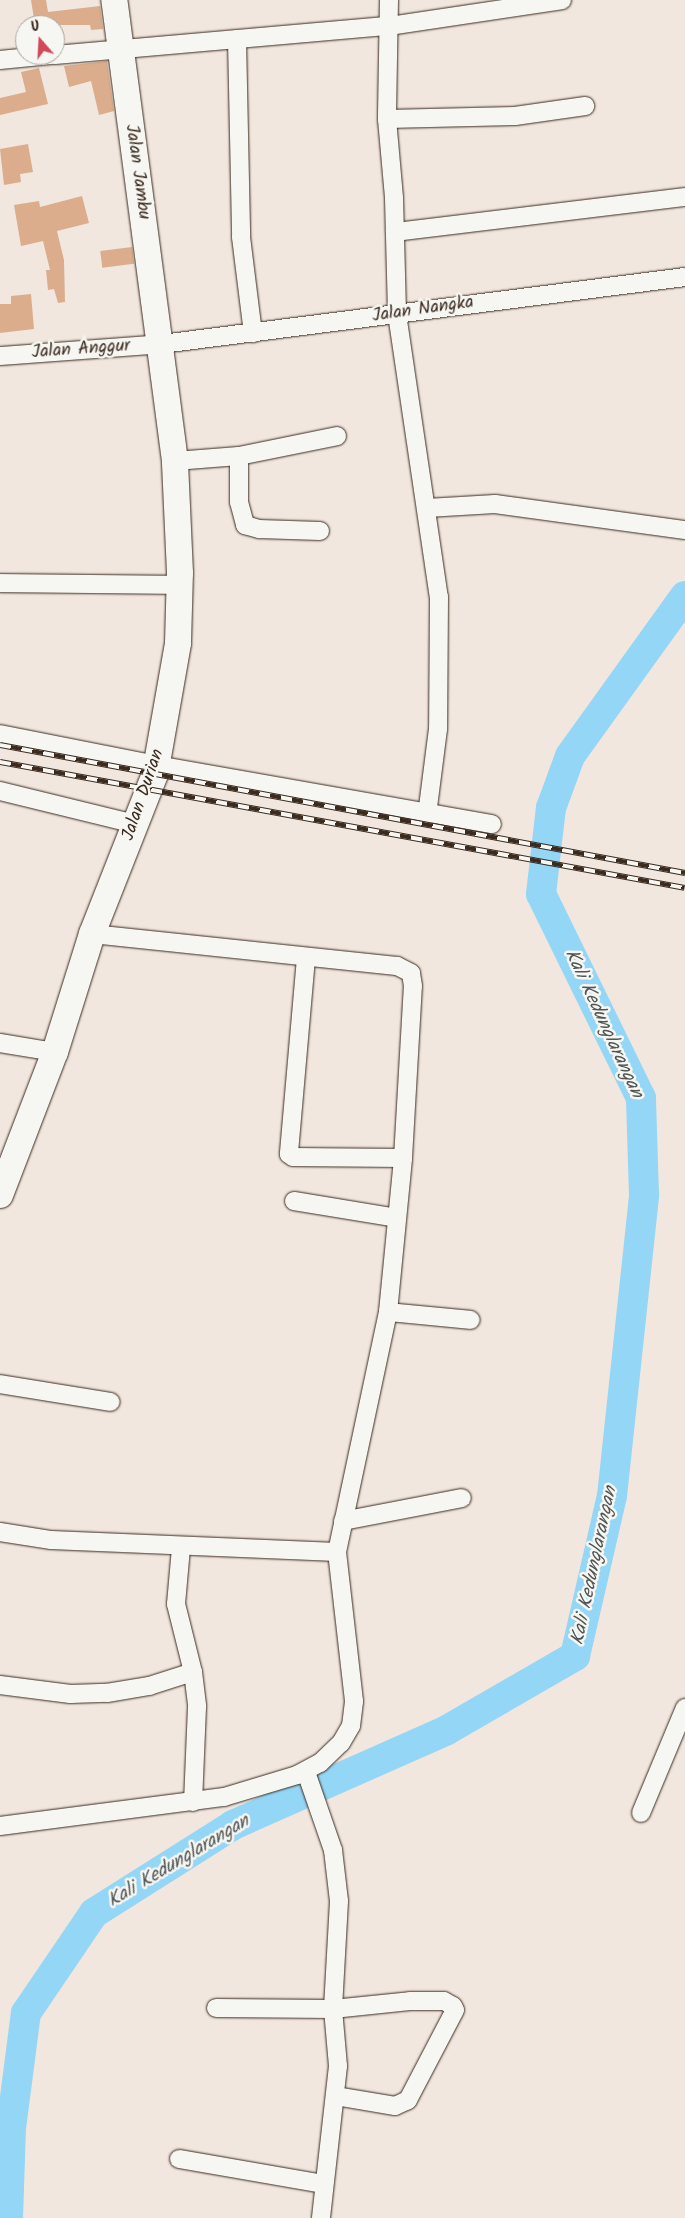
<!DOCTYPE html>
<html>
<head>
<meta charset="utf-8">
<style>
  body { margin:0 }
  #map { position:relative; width:685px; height:2218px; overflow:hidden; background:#f1e7de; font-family:Kalam,sans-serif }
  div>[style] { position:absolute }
  .river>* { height:30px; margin:-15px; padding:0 15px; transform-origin:15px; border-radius:15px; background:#94d6f6 }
  .building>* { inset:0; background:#dbad8c; transform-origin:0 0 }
  .roads { filter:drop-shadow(0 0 1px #3b2a1e) drop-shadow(0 0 1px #3b2a1e) }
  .street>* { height:18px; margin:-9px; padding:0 9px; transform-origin:9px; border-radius:9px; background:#f6f6f2 }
  .secondary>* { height:26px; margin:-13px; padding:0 13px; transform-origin:13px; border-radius:13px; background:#f6f6f2 }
  .rail>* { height:5.5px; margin-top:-2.75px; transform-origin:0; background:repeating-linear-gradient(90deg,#f6f6f2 0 11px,#3b2a1e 0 22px); box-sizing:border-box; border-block:1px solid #3b2a1e }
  span { translate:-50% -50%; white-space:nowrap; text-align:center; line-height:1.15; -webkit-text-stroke:5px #f6f6f2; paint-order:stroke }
  .street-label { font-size:18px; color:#3b2a1e }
  .water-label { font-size:19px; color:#515554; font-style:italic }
  .north { position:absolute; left:15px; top:15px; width:50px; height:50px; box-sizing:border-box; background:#f6f6f2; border:1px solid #aba49d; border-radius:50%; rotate:341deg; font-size:14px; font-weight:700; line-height:20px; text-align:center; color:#3b2a1e }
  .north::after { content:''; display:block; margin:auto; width:18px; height:22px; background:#d1495b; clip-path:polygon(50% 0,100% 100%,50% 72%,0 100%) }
</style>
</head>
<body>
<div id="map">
  <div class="river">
    <div style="left:8px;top:2218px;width:90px;rotate:-88.1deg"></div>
    <div style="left:11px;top:2128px;width:116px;rotate:-82.6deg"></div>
    <div style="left:26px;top:2013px;width:121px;rotate:-55.8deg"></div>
    <div style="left:94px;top:1913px;width:165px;rotate:-32.3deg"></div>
    <div style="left:233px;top:1825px;width:234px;rotate:-23.9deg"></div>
    <div style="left:447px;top:1730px;width:148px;rotate:-30deg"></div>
    <div style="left:575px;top:1656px;width:164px;rotate:-77deg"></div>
    <div style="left:612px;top:1496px;width:303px;rotate:-83.9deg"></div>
    <div style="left:644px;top:1195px;width:97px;rotate:-91.8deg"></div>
    <div style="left:641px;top:1098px;width:227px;rotate:-116.1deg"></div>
    <div style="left:541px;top:894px;width:87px;rotate:-83.4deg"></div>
    <div style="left:551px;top:808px;width:55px;rotate:-69.9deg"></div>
    <div style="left:570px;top:756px;width:197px;rotate:-54.3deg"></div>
  </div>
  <div class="building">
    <div style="clip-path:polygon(31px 0,46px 0,48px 12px,100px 6px,103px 29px,91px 30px,90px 25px,35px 25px)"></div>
    <div style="clip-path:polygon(107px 61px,114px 111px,99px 115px,91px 81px,69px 87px,64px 66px)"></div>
    <div style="clip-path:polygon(39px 68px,48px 104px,0 115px,0 98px,26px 92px,21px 72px)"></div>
    <div style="clip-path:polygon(28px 144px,33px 172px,20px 174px,21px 182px,4px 185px,0 149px)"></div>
    <div style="clip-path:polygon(82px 196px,89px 223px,57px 231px,64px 260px,65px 302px,58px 303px,54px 289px,48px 290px,46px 270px,50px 270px,43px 241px,21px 246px,14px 205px,39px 201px,40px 207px)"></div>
    <div style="left:132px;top:247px;width:17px;height:32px;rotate:83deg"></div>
    <div style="clip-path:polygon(31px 294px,34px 329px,0 333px,0 304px,11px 304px,11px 296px)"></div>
  </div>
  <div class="roads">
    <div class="street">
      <div style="left:389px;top:0;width:119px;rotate:91deg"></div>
      <div style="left:387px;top:119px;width:79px;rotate:84.9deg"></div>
      <div style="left:394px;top:198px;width:116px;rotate:88.5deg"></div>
      <div style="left:397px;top:314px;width:286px;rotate:81.6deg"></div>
      <div style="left:439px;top:597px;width:132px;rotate:90.4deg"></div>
      <div style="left:438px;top:729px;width:87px;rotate:97.3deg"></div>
      <div style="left:237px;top:39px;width:198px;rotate:88.8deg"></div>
      <div style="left:241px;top:237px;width:97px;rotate:82.9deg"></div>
      <div style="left:55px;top:55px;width:335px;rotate:-5deg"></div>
      <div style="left:389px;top:26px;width:175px;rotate:-8.5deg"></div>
      <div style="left:0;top:60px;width:51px;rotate:-5.6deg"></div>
      <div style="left:387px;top:119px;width:128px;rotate:-1.3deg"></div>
      <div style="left:515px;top:116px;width:71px;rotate:-8.1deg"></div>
      <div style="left:395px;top:232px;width:292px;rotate:-6.9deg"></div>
      <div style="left:0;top:356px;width:162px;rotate:-4.2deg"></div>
      <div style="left:162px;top:344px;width:527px;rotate:-7.3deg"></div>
      <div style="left:239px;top:456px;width:46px;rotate:90deg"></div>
      <div style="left:239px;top:502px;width:24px;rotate:75deg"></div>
      <div style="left:245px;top:525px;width:15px;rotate:16deg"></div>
      <div style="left:259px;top:529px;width:61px;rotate:1.9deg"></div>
      <div style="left:175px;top:461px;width:64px;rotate:-4.5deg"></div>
      <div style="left:239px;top:456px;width:100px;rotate:-11.5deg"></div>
      <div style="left:427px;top:508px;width:68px;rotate:-3.4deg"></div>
      <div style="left:495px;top:504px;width:192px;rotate:7.8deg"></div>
      <div style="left:0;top:583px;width:179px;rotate:0.6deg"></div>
      <div style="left:0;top:734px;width:160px;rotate:11.2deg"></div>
      <div style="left:157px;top:765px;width:340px;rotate:10deg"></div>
      <div style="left:0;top:791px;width:139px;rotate:13.7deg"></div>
      <div style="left:306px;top:958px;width:197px;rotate:95deg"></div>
      <div style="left:289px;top:1154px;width:5px;rotate:37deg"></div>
      <div style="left:293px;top:1157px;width:110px;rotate:0.5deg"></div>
      <div style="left:0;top:1043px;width:56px;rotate:9.3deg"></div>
      <div style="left:294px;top:1201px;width:104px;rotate:9.4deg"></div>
      <div style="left:388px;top:1312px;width:83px;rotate:5.5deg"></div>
      <div style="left:0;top:1384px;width:112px;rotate:9.2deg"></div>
      <div style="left:343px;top:1521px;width:121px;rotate:-10.9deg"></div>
      <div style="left:0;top:1532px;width:52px;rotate:8.9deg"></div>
      <div style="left:51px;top:1540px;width:286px;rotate:2.4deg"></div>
      <div style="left:181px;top:1548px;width:56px;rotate:95.1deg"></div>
      <div style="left:176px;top:1604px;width:70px;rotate:76deg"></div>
      <div style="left:193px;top:1672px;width:35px;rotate:83deg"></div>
      <div style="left:197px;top:1707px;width:95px;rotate:92.4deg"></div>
      <div style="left:0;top:1685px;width:71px;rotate:7.3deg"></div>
      <div style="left:70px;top:1694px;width:37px;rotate:-2deg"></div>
      <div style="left:107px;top:1693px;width:43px;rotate:-9.5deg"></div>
      <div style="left:149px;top:1686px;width:46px;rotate:-17.7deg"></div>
      <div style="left:306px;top:1772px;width:83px;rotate:70.9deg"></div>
      <div style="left:333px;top:1850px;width:51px;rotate:83.3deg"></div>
      <div style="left:339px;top:1901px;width:108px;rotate:93.2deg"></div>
      <div style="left:333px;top:2009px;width:57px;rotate:85deg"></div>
      <div style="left:338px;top:2066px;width:153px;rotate:96.4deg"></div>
      <div style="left:641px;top:1813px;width:114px;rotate:-67.3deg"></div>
      <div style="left:0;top:1826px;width:226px;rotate:-7.4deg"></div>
      <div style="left:224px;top:1797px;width:76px;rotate:-16.8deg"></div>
      <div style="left:297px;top:1775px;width:26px;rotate:-28deg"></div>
      <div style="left:320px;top:1763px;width:29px;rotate:-44deg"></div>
      <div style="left:341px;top:1743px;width:20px;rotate:-60deg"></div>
      <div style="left:351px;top:1726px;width:25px;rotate:-83deg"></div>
      <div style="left:354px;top:1701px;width:150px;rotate:-96.5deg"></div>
      <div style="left:337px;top:1552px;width:245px;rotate:-78deg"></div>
      <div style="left:388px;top:1312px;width:155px;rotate:-84.4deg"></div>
      <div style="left:403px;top:1158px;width:172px;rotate:-86.7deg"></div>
      <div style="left:413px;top:986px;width:13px;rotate:-99deg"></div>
      <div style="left:411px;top:973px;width:16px;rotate:-153deg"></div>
      <div style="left:397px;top:966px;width:307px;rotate:-174deg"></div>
      <div style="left:216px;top:2008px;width:117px;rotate:0.5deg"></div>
      <div style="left:333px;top:2009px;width:77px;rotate:-5.9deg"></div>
      <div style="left:410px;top:2001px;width:34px"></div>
      <div style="left:444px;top:2001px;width:10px;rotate:29deg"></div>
      <div style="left:453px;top:2006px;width:4px;rotate:63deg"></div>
      <div style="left:455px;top:2010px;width:102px;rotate:117.6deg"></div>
      <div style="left:408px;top:2100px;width:14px;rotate:155deg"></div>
      <div style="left:395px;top:2106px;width:61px;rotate:-170.5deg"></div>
      <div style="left:179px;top:2159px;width:147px;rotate:9.8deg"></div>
    </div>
    <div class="secondary">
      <div style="left:0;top:1195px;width:153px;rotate:-69deg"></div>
      <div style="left:55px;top:1052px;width:124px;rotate:-72.6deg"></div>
      <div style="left:92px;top:934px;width:172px;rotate:-68.5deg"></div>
      <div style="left:155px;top:774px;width:133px;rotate:-80deg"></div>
      <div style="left:178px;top:643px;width:70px;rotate:-88.4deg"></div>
      <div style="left:180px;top:573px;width:112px;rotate:-92.6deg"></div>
      <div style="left:175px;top:461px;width:465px;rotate:-97.5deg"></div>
    </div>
  </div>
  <div class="rail">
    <div style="left:0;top:745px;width:697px;rotate:10.58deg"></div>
    <div style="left:0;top:762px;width:696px;rotate:10.42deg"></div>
  </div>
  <div class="street-label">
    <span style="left:137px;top:172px;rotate:82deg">Jalan Jambu</span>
    <span style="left:423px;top:310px;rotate:-8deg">Jalan Nangka</span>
    <span style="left:81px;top:350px;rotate:-4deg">Jalan Anggur</span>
    <span style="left:144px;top:795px;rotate:-71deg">Jalan Durian</span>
  </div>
  <div class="water-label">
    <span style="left:603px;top:1024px;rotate:65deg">Kali Kedunglarangan</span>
    <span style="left:595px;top:1566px;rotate:-78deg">Kali Kedunglarangan</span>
    <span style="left:179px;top:1862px;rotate:-31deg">Kali Kedunglarangan</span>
  </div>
  <div class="north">U</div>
</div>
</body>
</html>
